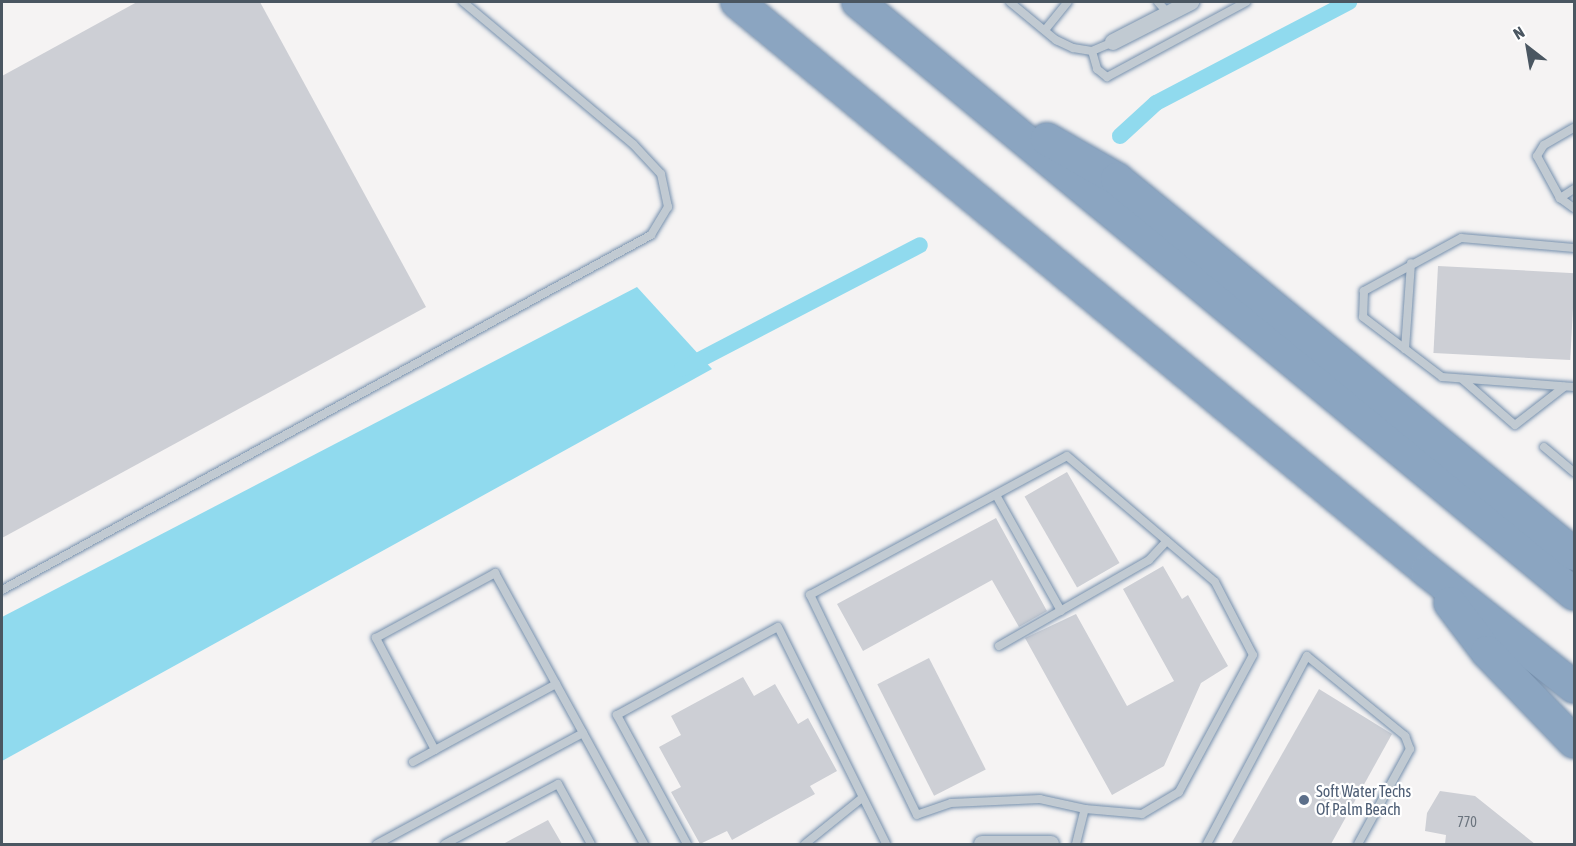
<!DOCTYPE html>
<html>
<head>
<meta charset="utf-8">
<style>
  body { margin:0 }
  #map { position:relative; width:1576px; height:846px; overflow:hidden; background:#f5f3f3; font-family:"Asap Condensed",sans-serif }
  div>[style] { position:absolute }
  .water>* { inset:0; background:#90daee }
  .canal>* { height:16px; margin:-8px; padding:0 8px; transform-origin:8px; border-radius:8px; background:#90daee }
  .building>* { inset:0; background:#cdcfd5; transform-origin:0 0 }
  .roads { filter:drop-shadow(0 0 2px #7690ad) drop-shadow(0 0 2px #7690ad) }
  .lane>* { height:8px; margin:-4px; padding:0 4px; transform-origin:4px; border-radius:4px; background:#c1cad2 }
  .street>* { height:16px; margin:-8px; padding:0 8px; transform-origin:8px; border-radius:8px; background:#c1cad2 }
  .highway>* { height:32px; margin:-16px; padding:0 16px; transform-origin:16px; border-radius:16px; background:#8ba5c1 }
  .dots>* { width:16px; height:16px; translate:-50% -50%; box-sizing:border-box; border:3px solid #fff; border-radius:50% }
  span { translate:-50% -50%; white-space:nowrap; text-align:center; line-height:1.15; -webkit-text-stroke:4.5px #fff; paint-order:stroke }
  .number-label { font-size:14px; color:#6b747e }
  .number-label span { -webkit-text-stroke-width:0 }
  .service-label { font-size:16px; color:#4e5e75 }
  .left { translate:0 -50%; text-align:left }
  .frame { position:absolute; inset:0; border:3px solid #4a5661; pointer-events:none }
  .north { position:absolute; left:1498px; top:18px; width:60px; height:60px; -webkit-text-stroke:4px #fff; paint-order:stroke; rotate:329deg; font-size:16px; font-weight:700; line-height:24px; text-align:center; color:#4a5661 }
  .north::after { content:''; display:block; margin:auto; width:21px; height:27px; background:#4a5661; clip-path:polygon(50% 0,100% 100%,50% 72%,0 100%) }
</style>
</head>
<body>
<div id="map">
  <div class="water">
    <div style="clip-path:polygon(637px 287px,712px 369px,2px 761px,2px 617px)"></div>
  </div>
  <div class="canal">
    <div style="left:1120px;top:136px;width:49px;rotate:-42.5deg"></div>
    <div style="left:1156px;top:103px;width:218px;rotate:-27.6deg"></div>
    <div style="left:682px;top:369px;width:268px;rotate:-27.5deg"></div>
  </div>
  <div class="building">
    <div style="clip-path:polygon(137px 2px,260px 2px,426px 307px,2px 538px,2px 76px)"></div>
    <div style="left:1438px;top:266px;width:137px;height:87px;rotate:3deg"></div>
    <div style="left:1067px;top:472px;width:105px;height:49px;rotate:60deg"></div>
    <div style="clip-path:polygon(996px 518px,1047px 611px,1019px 627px,992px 580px,863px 651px,837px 604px)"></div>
    <div style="clip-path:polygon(1163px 566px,1182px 599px,1188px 595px,1228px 666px,1201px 683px,1164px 766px,1112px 795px,1025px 638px,1076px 614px,1127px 706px,1174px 681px,1123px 589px)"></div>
    <div style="left:929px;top:658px;width:125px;height:58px;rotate:63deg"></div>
    <div style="clip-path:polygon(743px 677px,754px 696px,775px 684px,798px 724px,808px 718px,837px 771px,810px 786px,815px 794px,732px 840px,727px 831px,700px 844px,671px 792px,681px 787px,659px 747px,681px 735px,671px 716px)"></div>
    <div style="clip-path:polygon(1319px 689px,1392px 734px,1331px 844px,1231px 844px)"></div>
    <div style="clip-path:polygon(1440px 791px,1475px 796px,1535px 844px,1445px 844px,1446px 835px,1425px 831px,1427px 813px)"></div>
    <div style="clip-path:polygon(548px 820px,562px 844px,503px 844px)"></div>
  </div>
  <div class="roads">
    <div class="lane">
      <div style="left:1010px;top:2px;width:60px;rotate:39.6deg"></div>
      <div style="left:1056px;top:40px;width:19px;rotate:25deg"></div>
      <div style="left:1073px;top:48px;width:19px;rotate:9deg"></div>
      <div style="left:1092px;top:51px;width:23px;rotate:-23deg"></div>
      <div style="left:1158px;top:2px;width:15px;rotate:48deg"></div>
      <div style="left:1045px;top:30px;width:36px;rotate:-51deg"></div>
      <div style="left:1092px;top:51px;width:19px;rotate:74deg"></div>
      <div style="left:1097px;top:69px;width:13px;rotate:39deg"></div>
      <div style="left:1107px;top:77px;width:158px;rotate:-28.3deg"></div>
      <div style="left:1574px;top:189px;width:17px;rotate:147deg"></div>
      <div style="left:1560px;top:198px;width:17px;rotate:36deg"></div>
      <div style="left:1560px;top:198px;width:48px;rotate:-118.7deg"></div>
      <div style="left:1537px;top:156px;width:13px;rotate:-58deg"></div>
      <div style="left:1544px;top:145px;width:34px;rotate:-30deg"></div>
      <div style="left:1574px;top:248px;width:113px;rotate:-174.9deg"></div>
      <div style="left:1461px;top:238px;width:111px;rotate:151.3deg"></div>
      <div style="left:1364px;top:291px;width:26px;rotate:92deg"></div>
      <div style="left:1363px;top:317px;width:99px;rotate:37.2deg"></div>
      <div style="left:1442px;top:377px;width:132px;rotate:4.3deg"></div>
      <div style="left:1405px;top:349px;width:86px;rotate:-86deg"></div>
      <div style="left:1462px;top:379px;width:70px;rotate:41deg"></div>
      <div style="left:1515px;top:425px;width:62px;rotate:-37.8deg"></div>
      <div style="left:1544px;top:447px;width:39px;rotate:40deg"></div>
      <div style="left:1067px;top:456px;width:194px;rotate:40.4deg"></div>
      <div style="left:1215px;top:582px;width:82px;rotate:62.5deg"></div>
      <div style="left:1253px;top:655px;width:156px;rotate:118.4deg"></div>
      <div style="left:1179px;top:792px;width:43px;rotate:149.3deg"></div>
      <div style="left:1142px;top:814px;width:57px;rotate:-175deg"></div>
      <div style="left:1085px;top:809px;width:46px;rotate:-167.5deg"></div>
      <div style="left:1040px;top:799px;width:89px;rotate:177.4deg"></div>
      <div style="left:951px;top:803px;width:36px;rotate:161deg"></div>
      <div style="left:917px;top:815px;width:245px;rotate:-115.9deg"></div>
      <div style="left:810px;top:595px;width:292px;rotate:-28.4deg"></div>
      <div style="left:996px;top:495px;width:133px;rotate:60.7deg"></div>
      <div style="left:2px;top:590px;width:740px;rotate:-28.68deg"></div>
      <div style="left:651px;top:235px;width:33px;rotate:-59deg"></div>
      <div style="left:668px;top:207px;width:34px;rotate:-102deg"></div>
      <div style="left:661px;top:174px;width:41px;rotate:-133deg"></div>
      <div style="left:633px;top:144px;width:222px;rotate:-140.1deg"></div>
      <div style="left:999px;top:646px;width:173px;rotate:-29.8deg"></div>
      <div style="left:1149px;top:560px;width:26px;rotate:-47deg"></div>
      <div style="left:556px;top:684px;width:138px;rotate:151.4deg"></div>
      <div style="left:435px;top:750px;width:127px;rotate:-117.8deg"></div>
      <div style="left:376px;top:638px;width:136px;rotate:-28.6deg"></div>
      <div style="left:495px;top:573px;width:127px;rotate:61.2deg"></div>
      <div style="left:556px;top:684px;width:56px;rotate:61.1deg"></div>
      <div style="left:583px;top:733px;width:127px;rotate:61.2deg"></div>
      <div style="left:413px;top:762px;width:25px;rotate:-29deg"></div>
      <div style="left:377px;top:844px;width:234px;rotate:-28.3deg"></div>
      <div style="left:445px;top:844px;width:128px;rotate:-28deg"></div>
      <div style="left:558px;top:784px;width:68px;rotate:61.2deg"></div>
      <div style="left:687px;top:844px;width:147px;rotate:-118.5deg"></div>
      <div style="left:617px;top:715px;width:183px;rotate:-28.7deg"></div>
      <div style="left:778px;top:627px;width:242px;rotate:63.5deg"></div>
      <div style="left:805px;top:844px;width:73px;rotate:-38.9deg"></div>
      <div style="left:1076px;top:844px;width:36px;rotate:-76deg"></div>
      <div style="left:1207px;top:844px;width:213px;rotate:-62deg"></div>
      <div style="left:1307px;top:656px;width:127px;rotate:39.2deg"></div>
      <div style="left:1405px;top:736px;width:14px;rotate:69deg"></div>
      <div style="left:1410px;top:749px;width:108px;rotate:118.7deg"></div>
    </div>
    <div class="street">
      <div style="left:1113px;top:42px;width:88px;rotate:-27.1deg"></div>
      <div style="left:982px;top:844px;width:69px"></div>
    </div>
    <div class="highway">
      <div style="left:737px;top:2px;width:894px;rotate:39.51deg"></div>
      <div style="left:1427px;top:571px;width:187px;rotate:38.3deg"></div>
      <div style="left:858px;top:2px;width:929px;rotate:39.58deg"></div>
      <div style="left:1047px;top:139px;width:81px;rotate:29.7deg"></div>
      <div style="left:1117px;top:179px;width:591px;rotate:39.37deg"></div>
      <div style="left:1450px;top:603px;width:61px;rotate:52.9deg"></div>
      <div style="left:1487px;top:652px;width:125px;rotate:46deg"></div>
    </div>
  </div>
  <div class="dots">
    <div style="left:1304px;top:800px;background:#5c6f8a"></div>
  </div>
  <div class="number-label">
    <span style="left:1467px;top:822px">770</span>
  </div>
  <div class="service-label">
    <span class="left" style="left:1316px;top:800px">Soft Water Techs<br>Of Palm Beach</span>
  </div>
  <div class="frame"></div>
  <div class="north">N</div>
</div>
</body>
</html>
